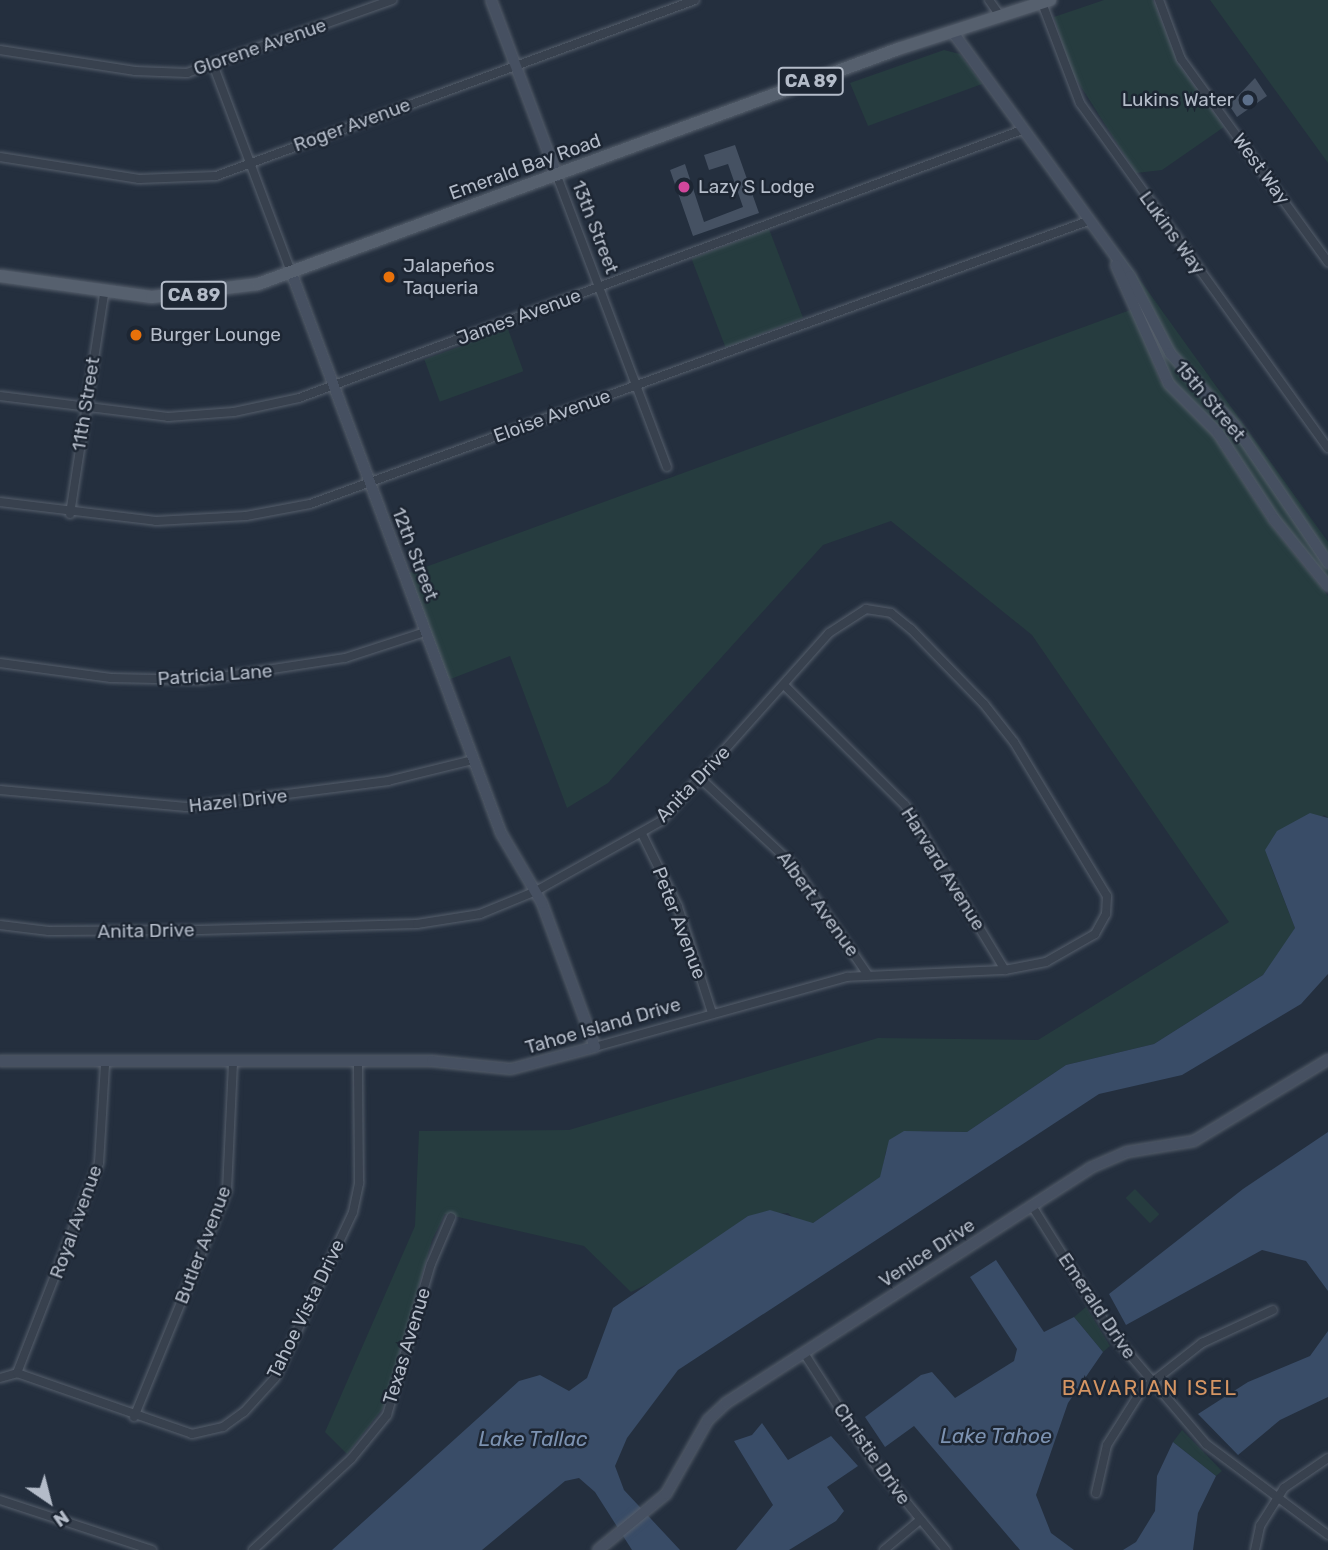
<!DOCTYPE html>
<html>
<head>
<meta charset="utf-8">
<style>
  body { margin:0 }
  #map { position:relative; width:1328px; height:1550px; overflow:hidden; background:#242f3e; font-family:Rubik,sans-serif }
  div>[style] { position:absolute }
  .green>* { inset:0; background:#263c3f; transform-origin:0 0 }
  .water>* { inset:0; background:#394c67 }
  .building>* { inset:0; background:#455162 }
  .roads { filter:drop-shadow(0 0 2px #565f6c) drop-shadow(0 0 2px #565f6c) }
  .street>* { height:8px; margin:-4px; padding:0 4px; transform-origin:4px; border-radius:4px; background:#38414e }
  .secondary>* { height:10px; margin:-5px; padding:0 5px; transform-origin:5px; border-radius:5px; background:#465061 }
  .primary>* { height:12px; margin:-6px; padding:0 6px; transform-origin:6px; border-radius:6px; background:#56606e }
  .dots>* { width:19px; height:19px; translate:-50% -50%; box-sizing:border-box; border:4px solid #1d2633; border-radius:50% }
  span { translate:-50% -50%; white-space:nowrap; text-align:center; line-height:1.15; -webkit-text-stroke:5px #1d2633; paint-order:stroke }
  .shield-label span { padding:2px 5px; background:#1d2633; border:2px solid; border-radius:5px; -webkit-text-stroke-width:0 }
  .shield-label { font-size:18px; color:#b4bcc9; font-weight:700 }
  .street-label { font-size:19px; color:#b4bcc9 }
  .poi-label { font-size:19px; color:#b4bcc9 }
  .right { translate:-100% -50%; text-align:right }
  .left { translate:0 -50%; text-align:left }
  .neighbourhood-label { font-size:21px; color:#d59563; letter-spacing:2px }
  .water-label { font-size:21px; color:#7c92b1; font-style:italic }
  .north { position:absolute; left:14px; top:1466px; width:70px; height:70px; -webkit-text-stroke:5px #1d2633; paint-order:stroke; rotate:145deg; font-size:19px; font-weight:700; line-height:28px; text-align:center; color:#b4bcc9 }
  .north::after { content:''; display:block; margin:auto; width:24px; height:32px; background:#b4bcc9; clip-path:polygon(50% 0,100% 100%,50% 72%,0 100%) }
</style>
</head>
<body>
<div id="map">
  <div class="green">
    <div style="clip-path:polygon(1104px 0,1153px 0,1178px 64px,1224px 127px,1162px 170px,1136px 173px,1071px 71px,1054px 17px)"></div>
    <div style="clip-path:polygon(1210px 0,1328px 0,1328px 163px,1286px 105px)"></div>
    <div style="clip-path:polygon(944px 50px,960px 54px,982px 84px,868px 126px,850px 83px)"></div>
    <div style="left:769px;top:229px;width:95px;height:83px;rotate:69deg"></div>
    <div style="clip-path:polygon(1117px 248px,1328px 542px,1328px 554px,1216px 395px,1171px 346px)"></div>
    <div style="clip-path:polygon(1137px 299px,1287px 503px,1328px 570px,1328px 581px,1174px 384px)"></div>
    <div style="clip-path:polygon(1133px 309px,1160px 381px,1212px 434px,1270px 524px,1328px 596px,1328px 818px,1324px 815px,1270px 864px,1295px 928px,1291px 939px,1263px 975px,1154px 1044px,1066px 1065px,967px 1132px,923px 1131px,886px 1151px,881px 1177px,813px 1223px,798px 1222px,788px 1213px,748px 1216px,673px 1272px,631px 1292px,584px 1246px,445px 1214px,432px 1240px,383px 1408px,347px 1454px,325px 1432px,415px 1226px,419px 1131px,569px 1130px,878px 1038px,1038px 1040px,1229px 922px,1032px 635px,891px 521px,823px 545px,608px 783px,567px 808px,510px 656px,448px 680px,409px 573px)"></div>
    <div style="left:508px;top:329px;width:45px;height:89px;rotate:70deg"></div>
    <div style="left:1135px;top:1189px;width:35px;height:13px;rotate:46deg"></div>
    <div style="clip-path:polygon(1086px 1307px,1110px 1346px,1103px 1352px,1074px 1317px)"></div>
    <div style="clip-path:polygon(1182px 1430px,1222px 1471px,1216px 1476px,1173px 1442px)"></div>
  </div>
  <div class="water">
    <div style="clip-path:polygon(1310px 813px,1328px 818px,1328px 974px,1301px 1004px,1182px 1075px,1099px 1094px,678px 1370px,627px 1438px,615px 1466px,624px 1490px,680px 1550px,632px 1550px,595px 1492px,579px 1478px,565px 1481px,482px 1550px,332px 1550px,519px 1381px,540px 1375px,569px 1391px,587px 1378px,613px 1308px,748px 1216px,770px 1210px,813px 1223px,880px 1177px,889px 1140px,904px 1131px,967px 1132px,1066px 1065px,1154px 1044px,1263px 975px,1295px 928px,1265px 850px,1277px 831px)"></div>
    <div style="clip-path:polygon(1328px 1132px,1328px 1291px,1306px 1261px,1262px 1250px,1126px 1325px,1109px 1294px,1243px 1189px)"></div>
    <div style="clip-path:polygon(996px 1260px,1044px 1332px,1074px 1317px,1103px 1352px,1068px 1403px,1036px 1495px,1051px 1533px,1074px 1550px,1020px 1550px,914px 1426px,885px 1447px,865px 1417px,921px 1375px,932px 1372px,955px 1398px,1014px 1361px,1017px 1349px,970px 1277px)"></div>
    <div style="clip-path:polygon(1328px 1331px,1328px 1397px,1280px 1420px,1238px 1455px,1198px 1414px,1248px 1382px,1310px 1356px)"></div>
    <div style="clip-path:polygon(762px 1423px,788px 1460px,831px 1436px,858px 1466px,827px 1487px,844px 1511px,836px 1521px,789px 1550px,736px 1550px,773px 1505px,734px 1441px,752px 1435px)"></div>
    <div style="clip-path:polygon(1173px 1442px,1216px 1476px,1198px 1513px,1193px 1550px,1123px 1550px,1136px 1542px,1155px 1511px,1157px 1476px)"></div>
  </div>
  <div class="building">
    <div style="clip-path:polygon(1255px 78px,1267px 96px,1237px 117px,1229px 105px)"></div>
    <div style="clip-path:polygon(735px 145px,759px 213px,693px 236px,670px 170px,685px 164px,704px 222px,743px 207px,728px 164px,709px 170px,704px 155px)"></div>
  </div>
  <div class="roads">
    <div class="street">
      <div style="left:989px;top:0;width:19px;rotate:55deg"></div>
      <div style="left:1159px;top:0;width:63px;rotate:69.6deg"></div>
      <div style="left:1181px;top:59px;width:251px;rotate:54.1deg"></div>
      <div style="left:1042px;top:3px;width:107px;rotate:69.2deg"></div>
      <div style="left:1080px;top:103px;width:425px;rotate:54.3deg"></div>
      <div style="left:0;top:50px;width:137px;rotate:8.8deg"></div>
      <div style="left:135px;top:71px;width:52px;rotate:2.2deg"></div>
      <div style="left:187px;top:73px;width:218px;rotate:-19.6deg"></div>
      <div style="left:214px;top:67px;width:221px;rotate:69.4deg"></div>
      <div style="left:0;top:157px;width:141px;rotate:9deg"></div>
      <div style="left:139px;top:179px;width:77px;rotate:-2.2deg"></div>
      <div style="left:216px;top:176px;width:510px;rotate:-20.17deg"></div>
      <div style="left:557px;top:176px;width:311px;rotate:69.3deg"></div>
      <div style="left:0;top:396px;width:169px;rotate:7.1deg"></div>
      <div style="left:168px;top:417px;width:66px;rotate:-4.3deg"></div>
      <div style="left:234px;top:412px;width:66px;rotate:-12.2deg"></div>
      <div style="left:299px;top:398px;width:771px;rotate:-20.34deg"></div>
      <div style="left:0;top:502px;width:157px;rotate:6.9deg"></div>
      <div style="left:156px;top:521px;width:90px;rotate:-3.2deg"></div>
      <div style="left:246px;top:516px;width:65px;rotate:-10.6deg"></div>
      <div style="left:310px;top:504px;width:828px;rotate:-19.99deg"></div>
      <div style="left:70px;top:514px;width:223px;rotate:-81.2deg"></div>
      <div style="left:0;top:663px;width:112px;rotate:7.7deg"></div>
      <div style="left:111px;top:678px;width:90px;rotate:1.3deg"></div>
      <div style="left:201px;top:680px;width:146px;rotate:-8.7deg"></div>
      <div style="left:345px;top:658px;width:84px;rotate:-18deg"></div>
      <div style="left:784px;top:685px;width:170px;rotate:44.8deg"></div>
      <div style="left:905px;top:805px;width:193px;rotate:58.8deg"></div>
      <div style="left:701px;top:779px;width:123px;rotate:43deg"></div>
      <div style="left:791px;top:863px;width:136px;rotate:55.5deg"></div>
      <div style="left:0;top:790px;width:187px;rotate:5.2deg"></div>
      <div style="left:186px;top:807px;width:204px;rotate:-7.3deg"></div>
      <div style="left:388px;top:781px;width:88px;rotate:-13.9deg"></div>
      <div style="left:642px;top:834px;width:81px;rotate:63.7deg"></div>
      <div style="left:678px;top:907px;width:111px;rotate:72.2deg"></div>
      <div style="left:0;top:925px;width:49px;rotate:7deg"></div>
      <div style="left:49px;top:931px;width:151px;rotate:-0.4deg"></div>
      <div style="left:200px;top:930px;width:217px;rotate:-1.6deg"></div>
      <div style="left:417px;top:924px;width:64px;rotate:-9deg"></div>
      <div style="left:480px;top:914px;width:61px;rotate:-22.3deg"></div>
      <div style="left:536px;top:891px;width:143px;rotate:-29.2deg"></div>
      <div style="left:661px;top:821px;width:252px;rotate:-48.2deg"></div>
      <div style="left:829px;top:633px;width:44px;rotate:-33deg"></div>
      <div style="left:866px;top:609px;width:25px;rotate:9deg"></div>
      <div style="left:891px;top:613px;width:26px;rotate:39deg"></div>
      <div style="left:911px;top:629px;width:105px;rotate:45.8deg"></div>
      <div style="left:984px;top:704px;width:48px;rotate:51.7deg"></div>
      <div style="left:1014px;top:742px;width:180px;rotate:58.9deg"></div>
      <div style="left:1107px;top:896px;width:18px;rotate:93deg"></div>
      <div style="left:1106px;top:914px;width:23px;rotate:119deg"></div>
      <div style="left:1095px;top:934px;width:56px;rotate:150.3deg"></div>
      <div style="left:1046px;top:962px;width:42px;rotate:169deg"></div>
      <div style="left:1005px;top:970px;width:158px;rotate:177.5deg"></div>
      <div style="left:847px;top:977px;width:262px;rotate:164.5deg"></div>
      <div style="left:1032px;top:1206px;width:152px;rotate:57.9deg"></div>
      <div style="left:1113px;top:1335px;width:143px;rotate:49.5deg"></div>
      <div style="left:1206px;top:1444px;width:152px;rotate:36.7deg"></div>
      <div style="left:804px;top:1353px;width:132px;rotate:57.4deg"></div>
      <div style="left:875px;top:1464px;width:112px;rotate:50.5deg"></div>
      <div style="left:17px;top:1373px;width:225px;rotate:-68.7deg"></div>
      <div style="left:99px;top:1163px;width:98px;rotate:-86.5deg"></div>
      <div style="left:0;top:1378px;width:18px;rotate:-16deg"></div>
      <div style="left:17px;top:1373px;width:185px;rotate:19.2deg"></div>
      <div style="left:192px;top:1434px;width:32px;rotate:-13deg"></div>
      <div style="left:223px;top:1427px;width:26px;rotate:-36deg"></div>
      <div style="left:244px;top:1412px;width:46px;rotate:-47.6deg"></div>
      <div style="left:275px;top:1378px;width:183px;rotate:-64.8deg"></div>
      <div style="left:353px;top:1212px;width:30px;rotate:-78deg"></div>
      <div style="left:359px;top:1183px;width:121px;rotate:-90.5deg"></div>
      <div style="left:134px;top:1417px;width:245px;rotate:-67.7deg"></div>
      <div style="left:227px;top:1190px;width:126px;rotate:-87.3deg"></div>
      <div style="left:1096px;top:1493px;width:49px;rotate:-77.1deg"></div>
      <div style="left:1107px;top:1445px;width:64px;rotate:-57.8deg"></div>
      <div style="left:1141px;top:1391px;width:78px;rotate:-38.2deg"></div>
      <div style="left:1202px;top:1343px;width:78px;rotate:-24.9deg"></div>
      <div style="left:0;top:1500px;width:160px;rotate:18.2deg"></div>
      <div style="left:253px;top:1550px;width:134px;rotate:-42.9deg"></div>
      <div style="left:351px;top:1459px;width:57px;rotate:-50.7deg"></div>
      <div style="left:387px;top:1415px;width:157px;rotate:-73.8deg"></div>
      <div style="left:431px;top:1264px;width:51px;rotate:-66.9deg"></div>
      <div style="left:884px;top:1550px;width:47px;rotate:-39.8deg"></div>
      <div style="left:1255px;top:1550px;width:25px;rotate:-78deg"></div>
      <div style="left:1260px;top:1526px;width:45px;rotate:-57.7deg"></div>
      <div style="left:1284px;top:1488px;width:53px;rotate:-34.3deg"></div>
    </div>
    <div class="secondary">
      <div style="left:491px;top:0;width:188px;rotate:69.4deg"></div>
      <div style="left:952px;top:31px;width:303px;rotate:54deg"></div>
      <div style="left:1130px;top:276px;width:87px;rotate:62.5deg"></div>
      <div style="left:1170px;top:353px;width:98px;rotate:48.3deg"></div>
      <div style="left:1235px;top:426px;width:166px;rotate:55.8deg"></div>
      <div style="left:1116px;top:265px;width:130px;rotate:66deg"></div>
      <div style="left:1169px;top:384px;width:69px;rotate:45deg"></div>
      <div style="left:1218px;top:433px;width:103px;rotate:56.9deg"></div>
      <div style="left:1274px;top:519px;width:86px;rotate:51.1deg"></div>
      <div style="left:0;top:1061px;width:432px"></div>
      <div style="left:432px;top:1061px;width:79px;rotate:5.8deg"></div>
      <div style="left:511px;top:1069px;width:87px;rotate:-14.7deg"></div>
      <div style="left:595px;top:1047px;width:153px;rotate:-110.2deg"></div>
      <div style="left:542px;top:903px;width:81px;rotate:-120.4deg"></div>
      <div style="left:501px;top:833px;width:597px;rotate:-110.5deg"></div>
      <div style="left:598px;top:1550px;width:88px;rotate:-39.5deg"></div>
      <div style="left:666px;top:1494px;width:85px;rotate:-60.4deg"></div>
      <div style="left:708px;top:1420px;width:25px;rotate:-43deg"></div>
      <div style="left:726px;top:1403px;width:433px;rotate:-32.8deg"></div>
      <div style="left:1090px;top:1168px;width:40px;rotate:-23.4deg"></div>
      <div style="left:1127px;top:1152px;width:68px;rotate:-9.3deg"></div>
      <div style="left:1194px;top:1141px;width:157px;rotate:-31.2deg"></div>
    </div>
    <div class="primary">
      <div style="left:0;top:276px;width:153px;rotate:7.9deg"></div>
      <div style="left:152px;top:297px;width:107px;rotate:-7deg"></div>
      <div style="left:258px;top:284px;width:682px;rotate:-20.16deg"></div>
      <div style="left:898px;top:49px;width:160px;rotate:-17.9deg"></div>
    </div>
  </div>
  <div class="dots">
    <div style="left:1248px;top:100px;background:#5c6f8a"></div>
    <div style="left:684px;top:187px;background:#d1479c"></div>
    <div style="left:389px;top:277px;background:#e8710a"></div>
    <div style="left:136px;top:335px;background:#e8710a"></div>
  </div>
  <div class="shield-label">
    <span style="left:811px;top:81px">CA 89</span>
    <span style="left:194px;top:295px">CA 89</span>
  </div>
  <div class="street-label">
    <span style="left:260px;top:47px;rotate:-19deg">Glorene Avenue</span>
    <span style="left:352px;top:125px;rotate:-20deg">Roger Avenue</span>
    <span style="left:525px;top:167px;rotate:-20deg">Emerald Bay Road</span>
    <span style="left:1261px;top:169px;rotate:54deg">West Way</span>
    <span style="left:595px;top:227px;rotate:69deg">13th Street</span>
    <span style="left:1172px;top:233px;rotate:54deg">Lukins Way</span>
    <span style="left:519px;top:317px;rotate:-20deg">James Avenue</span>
    <span style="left:1210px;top:401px;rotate:50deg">15th Street</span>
    <span style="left:86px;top:404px;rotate:-81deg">11th Street</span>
    <span style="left:552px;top:416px;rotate:-20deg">Eloise Avenue</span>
    <span style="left:415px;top:554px;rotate:69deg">12th Street</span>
    <span style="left:215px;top:675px;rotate:-4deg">Patricia Lane</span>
    <span style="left:693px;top:784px;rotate:-46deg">Anita Drive</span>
    <span style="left:238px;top:801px;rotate:-6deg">Hazel Drive</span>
    <span style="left:943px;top:869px;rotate:58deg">Harvard Avenue</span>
    <span style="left:818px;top:904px;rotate:54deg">Albert Avenue</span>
    <span style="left:679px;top:923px;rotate:69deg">Peter Avenue</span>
    <span style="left:146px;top:931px;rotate:-1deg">Anita Drive</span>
    <span style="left:603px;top:1026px;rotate:-16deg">Tahoe Island Drive</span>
    <span style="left:76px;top:1222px;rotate:-70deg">Royal Avenue</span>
    <span style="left:203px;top:1245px;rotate:-69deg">Butler Avenue</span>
    <span style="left:927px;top:1253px;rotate:-33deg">Venice Drive</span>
    <span style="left:1097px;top:1306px;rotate:56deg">Emerald Drive</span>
    <span style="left:306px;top:1309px;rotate:-64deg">Tahoe Vista Drive</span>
    <span style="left:407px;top:1346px;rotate:-73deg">Texas Avenue</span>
    <span style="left:872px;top:1454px;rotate:55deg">Christie Drive</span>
  </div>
  <div class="poi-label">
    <span class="right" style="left:1234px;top:100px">Lukins Water</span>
    <span class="left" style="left:698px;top:187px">Lazy S Lodge</span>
    <span class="left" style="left:403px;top:277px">Jalapeños<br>Taqueria</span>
    <span class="left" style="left:150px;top:335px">Burger Lounge</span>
  </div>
  <div class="neighbourhood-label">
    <span style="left:1150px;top:1388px">BAVARIAN ISEL</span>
  </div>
  <div class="water-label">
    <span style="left:996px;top:1436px">Lake Tahoe</span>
    <span style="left:533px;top:1439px">Lake Tallac</span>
  </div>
  <div class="north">N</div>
</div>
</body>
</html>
